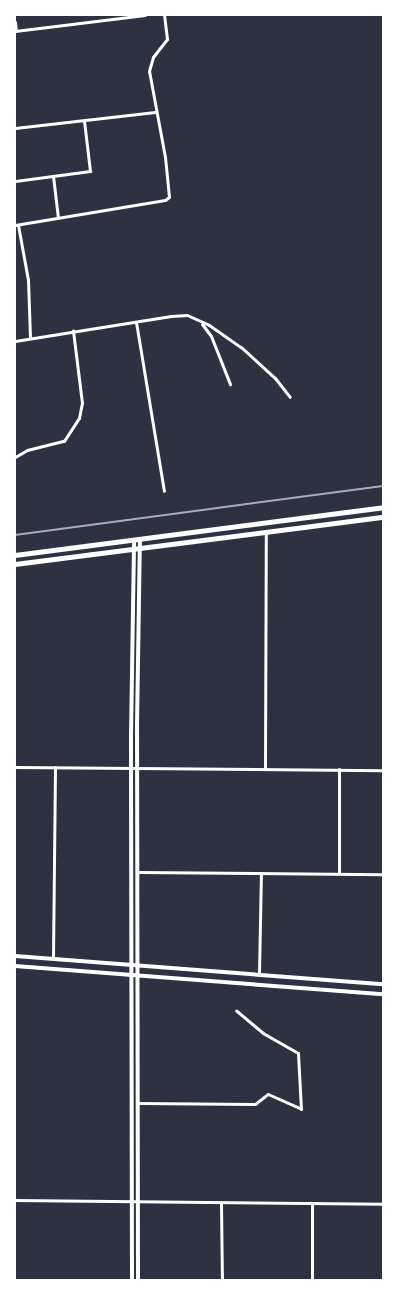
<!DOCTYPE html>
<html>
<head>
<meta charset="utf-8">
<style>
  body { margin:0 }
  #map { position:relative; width:398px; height:1295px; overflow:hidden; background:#2d3142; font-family:"Space Grotesk",sans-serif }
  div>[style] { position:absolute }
  .minor>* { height:3px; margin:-1.5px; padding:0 1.5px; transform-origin:1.5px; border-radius:1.5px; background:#fff }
  .tertiary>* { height:4px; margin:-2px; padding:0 2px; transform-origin:2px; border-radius:2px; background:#fff }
  .secondary>* { height:4.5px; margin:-2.25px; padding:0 2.25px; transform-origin:2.25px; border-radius:2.25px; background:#fff }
  .rail>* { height:2px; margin:-1px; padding:0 1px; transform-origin:1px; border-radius:1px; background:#abadb3 }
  span { translate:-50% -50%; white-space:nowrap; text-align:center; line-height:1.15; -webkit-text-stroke:4px #fff; paint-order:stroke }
  .frame { position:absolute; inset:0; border:16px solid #fff; pointer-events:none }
</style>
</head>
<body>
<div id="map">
  <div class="minor">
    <div style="left:15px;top:22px;width:9px;rotate:84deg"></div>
    <div style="left:15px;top:31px;width:131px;rotate:-7deg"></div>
    <div style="left:15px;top:128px;width:141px;rotate:-6.5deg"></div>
    <div style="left:53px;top:176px;width:42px;rotate:83.2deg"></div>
    <div style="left:15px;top:181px;width:76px;rotate:-7.6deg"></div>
    <div style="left:90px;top:171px;width:50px;rotate:-96.8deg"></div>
    <div style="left:15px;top:225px;width:152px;rotate:-9.5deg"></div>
    <div style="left:165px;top:200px;width:5px;rotate:-37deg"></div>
    <div style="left:169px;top:197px;width:40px;rotate:-95.7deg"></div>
    <div style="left:165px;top:157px;width:87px;rotate:-100.5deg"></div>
    <div style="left:149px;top:71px;width:15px;rotate:-74deg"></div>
    <div style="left:153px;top:57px;width:23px;rotate:-52deg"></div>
    <div style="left:167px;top:39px;width:24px;rotate:-97deg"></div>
    <div style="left:18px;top:225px;width:56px;rotate:79.7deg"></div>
    <div style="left:28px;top:280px;width:58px;rotate:88deg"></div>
    <div style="left:136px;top:322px;width:171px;rotate:80.6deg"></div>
    <div style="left:202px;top:324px;width:15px;rotate:53deg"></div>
    <div style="left:211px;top:336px;width:52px;rotate:68.4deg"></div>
    <div style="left:15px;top:341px;width:158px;rotate:-9.1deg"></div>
    <div style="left:171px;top:316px;width:16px;rotate:-4deg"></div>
    <div style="left:187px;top:315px;width:24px;rotate:24deg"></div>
    <div style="left:209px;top:325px;width:39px;rotate:35deg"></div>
    <div style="left:241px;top:347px;width:46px;rotate:42.4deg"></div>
    <div style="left:275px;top:378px;width:24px;rotate:52deg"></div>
    <div style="left:15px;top:457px;width:14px;rotate:-30deg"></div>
    <div style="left:27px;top:450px;width:38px;rotate:-14deg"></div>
    <div style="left:64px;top:441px;width:27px;rotate:-57deg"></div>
    <div style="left:79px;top:418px;width:15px;rotate:-79deg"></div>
    <div style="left:82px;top:403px;width:73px;rotate:-97.1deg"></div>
    <div style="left:15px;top:767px;width:368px;rotate:0.5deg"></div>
    <div style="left:265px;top:768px;width:236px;rotate:-89.8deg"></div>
    <div style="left:138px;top:872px;width:245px;rotate:0.5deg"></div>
    <div style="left:339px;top:873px;width:104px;rotate:-90deg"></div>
    <div style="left:53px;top:958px;width:191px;rotate:-89.4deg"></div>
    <div style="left:259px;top:974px;width:101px;rotate:-88.9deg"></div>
    <div style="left:137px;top:1103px;width:118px;rotate:0.5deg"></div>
    <div style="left:255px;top:1104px;width:16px;rotate:-38deg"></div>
    <div style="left:268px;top:1094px;width:36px;rotate:24deg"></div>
    <div style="left:301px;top:1109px;width:56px;rotate:-93.1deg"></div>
    <div style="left:298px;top:1053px;width:40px;rotate:-150.3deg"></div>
    <div style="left:263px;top:1033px;width:35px;rotate:-140deg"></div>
    <div style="left:15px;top:1200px;width:368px;rotate:0.6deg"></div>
    <div style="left:221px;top:1203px;width:77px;rotate:89.3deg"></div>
    <div style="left:312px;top:1203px;width:77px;rotate:90deg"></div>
  </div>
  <div class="tertiary">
    <div style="left:15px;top:956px;width:369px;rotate:4.4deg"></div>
    <div style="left:15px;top:966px;width:369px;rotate:4.4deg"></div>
    <div style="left:132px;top:1280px;width:543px;rotate:-90.11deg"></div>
    <div style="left:131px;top:737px;width:197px;rotate:-89.1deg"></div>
    <div style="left:138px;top:1280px;width:555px;rotate:-90.1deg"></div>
    <div style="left:137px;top:725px;width:186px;rotate:-89.1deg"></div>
  </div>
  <div class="secondary">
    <div style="left:15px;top:555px;width:371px;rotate:-7.4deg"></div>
    <div style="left:15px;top:564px;width:371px;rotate:-7.3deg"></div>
  </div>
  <div class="rail">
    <div style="left:15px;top:535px;width:371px;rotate:-7.6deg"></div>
  </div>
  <div class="frame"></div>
</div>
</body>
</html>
